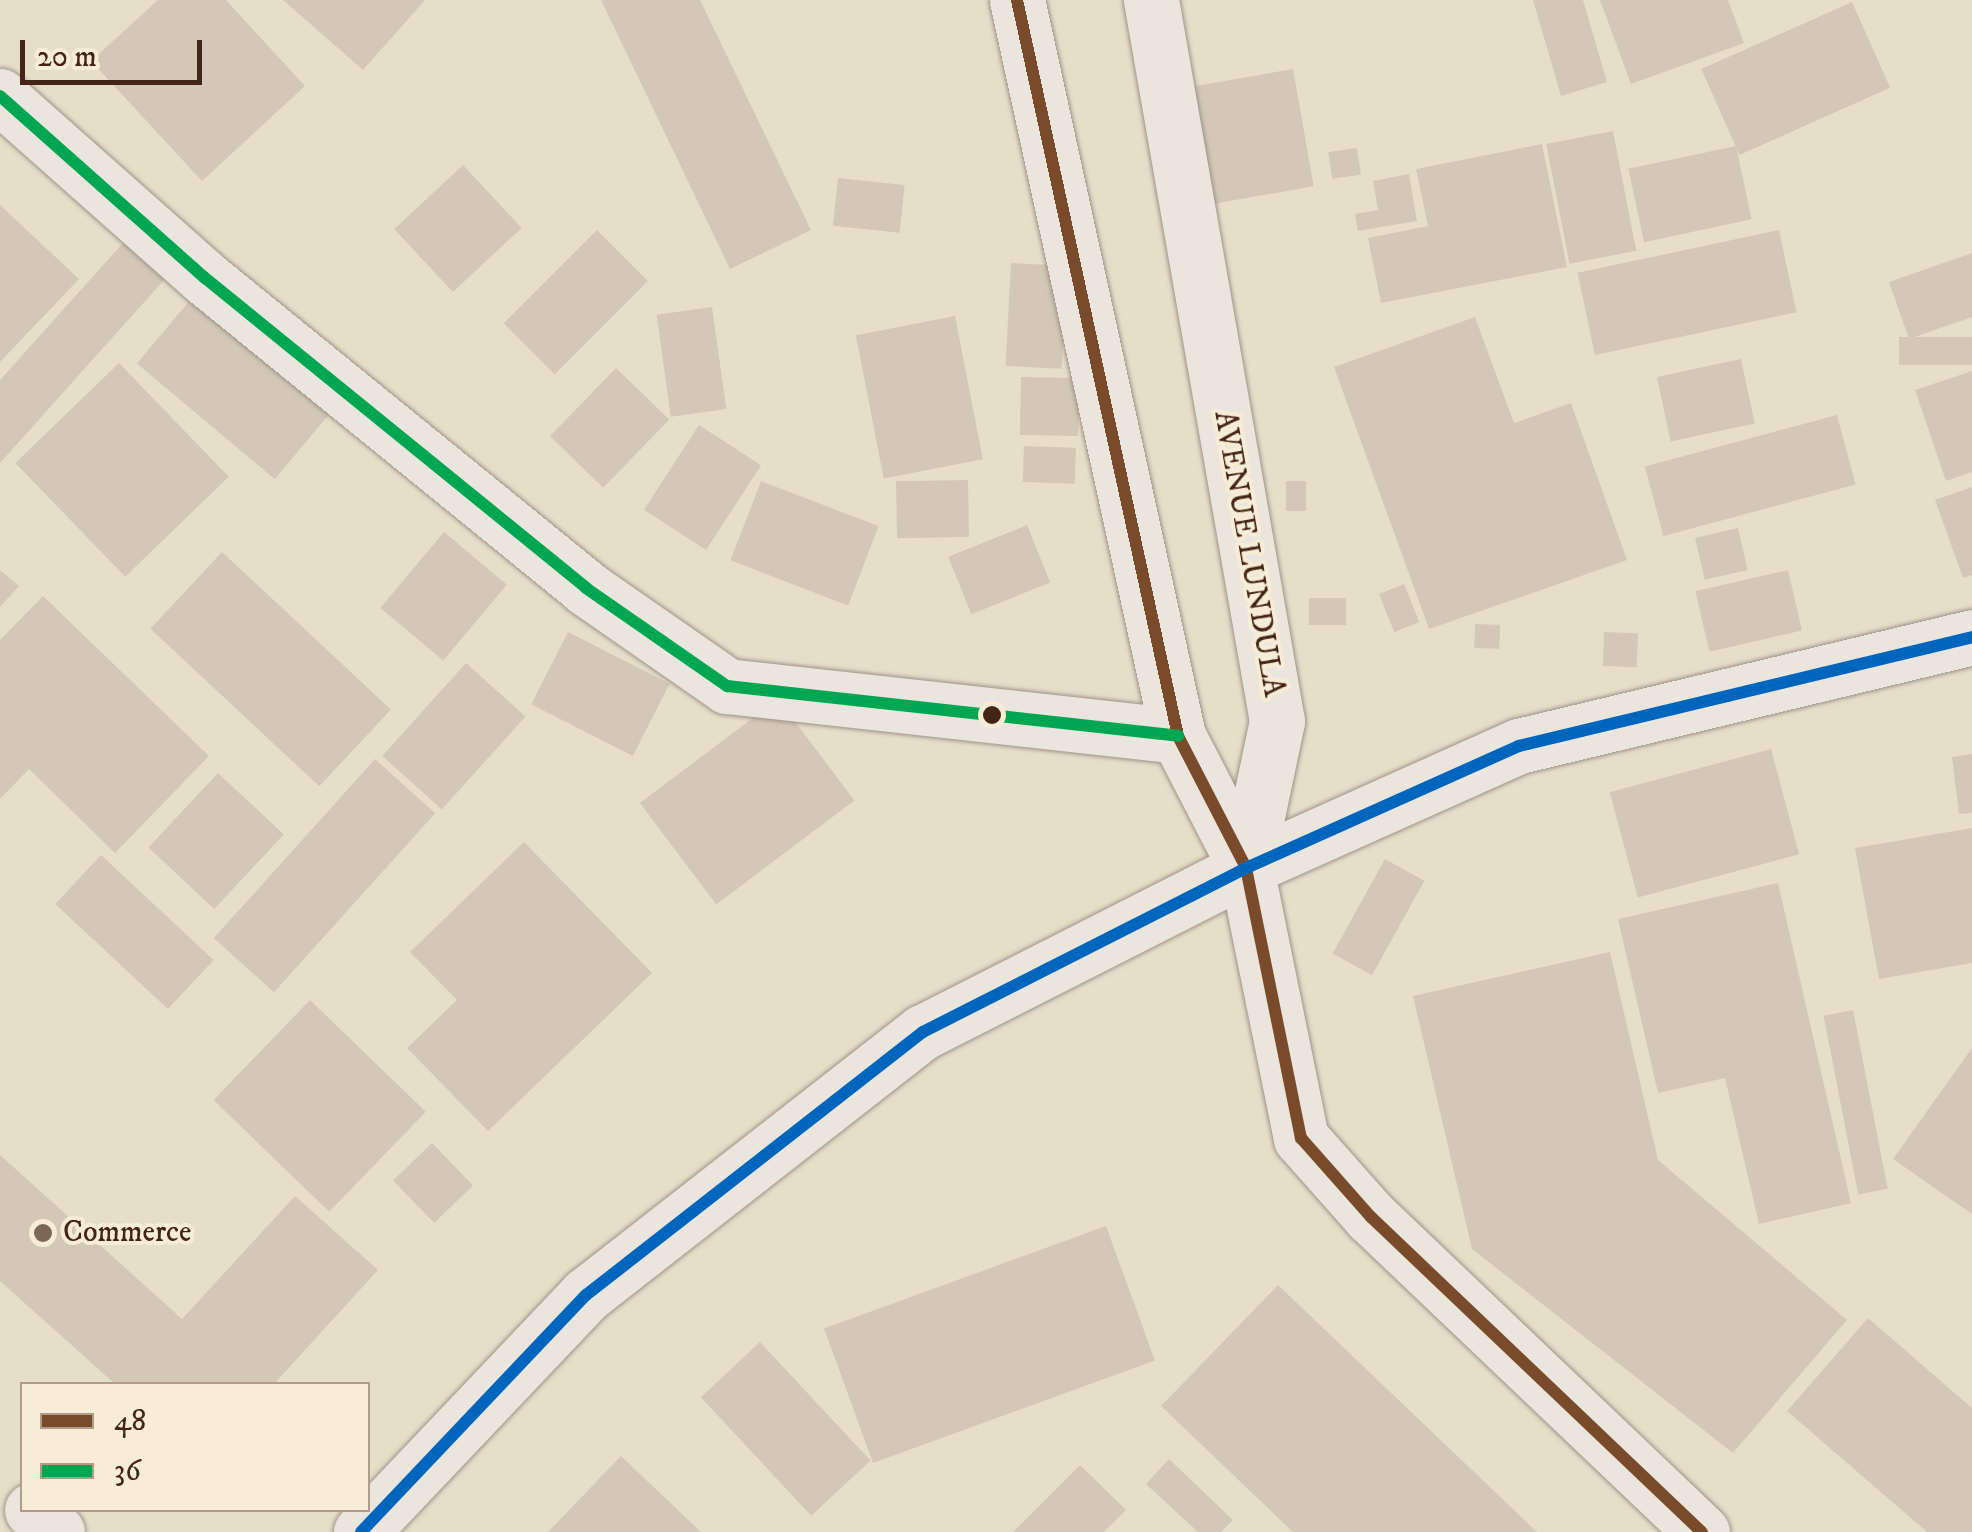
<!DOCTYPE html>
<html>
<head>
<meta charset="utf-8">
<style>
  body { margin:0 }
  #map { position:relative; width:1972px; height:1532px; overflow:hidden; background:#e7deca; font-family:"IM FELL DW Pica",serif }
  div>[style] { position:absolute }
  .building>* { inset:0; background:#d4c7b6; transform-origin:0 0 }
  .roads { filter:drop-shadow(0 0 2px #9d9487) drop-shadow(0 0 2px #9d9487) }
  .minor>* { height:55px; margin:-27.5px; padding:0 27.5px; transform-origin:27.5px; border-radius:27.5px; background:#ebe6dd }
  .bus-1>* { height:12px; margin:-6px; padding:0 6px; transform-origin:6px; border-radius:6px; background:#7a4b2a }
  .bus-2>* { height:12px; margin:-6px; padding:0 6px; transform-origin:6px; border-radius:6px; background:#00a651 }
  .bus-3>* { height:12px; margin:-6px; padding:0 6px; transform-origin:6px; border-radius:6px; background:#0065bd }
  .dots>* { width:28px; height:28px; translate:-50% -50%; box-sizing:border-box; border:5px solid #f7ecd5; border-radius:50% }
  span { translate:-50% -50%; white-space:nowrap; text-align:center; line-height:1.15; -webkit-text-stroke:8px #f7ecd5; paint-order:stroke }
  .street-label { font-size:30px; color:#432517 }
  .poi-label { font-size:30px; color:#432517 }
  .left { translate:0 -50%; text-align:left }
  .legend { position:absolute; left:20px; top:1382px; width:350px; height:130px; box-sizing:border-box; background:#f7ecd5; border:2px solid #af9c89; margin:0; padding:12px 18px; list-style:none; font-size:30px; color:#432517 }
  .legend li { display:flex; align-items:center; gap:20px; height:50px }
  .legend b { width:50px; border:2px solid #af9c89 }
  .scale { position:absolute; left:20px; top:40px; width:182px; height:45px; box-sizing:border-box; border:5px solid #432517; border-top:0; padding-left:12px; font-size:30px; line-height:35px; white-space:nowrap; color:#432517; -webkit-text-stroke:8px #f7ecd5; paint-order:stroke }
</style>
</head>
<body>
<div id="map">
  <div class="building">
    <div style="clip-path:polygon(158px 0,226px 0,305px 86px,202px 181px,91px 61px)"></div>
    <div style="clip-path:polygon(283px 0,425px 0,363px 70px)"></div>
    <div style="clip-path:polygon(601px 0,700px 0,811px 230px,730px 269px)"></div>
    <div style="clip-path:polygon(1533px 0,1583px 0,1607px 82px,1561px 96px)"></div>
    <div style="clip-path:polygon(1600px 0,1728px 0,1744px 43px,1631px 84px)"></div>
    <div style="left:1852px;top:2px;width:94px;height:165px;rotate:66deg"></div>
    <div style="left:1293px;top:69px;width:119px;height:104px;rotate:80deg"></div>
    <div style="left:1613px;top:131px;width:122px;height:68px;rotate:79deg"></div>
    <div style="clip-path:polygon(1542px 144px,1567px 267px,1381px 303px,1368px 238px,1428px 226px,1416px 169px)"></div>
    <div style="left:1736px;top:146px;width:75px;height:110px;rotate:78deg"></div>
    <div style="left:1357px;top:148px;width:27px;height:29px;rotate:82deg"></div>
    <div style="left:463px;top:165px;width:86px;height:94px;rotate:47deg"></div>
    <div style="clip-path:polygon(1409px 174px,1417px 221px,1358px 231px,1355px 214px,1378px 210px,1373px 181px)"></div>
    <div style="left:838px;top:178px;width:67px;height:48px;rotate:6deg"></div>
    <div style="clip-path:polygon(0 205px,79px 279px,0 362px)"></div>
    <div style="left:597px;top:230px;width:72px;height:132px;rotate:45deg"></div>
    <div style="left:1779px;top:230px;width:84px;height:206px;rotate:78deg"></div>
    <div style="clip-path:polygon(123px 243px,165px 279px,0 463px,0 380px)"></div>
    <div style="clip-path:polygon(1972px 253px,1972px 317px,1909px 339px,1889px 282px)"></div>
    <div style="left:1011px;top:263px;width:56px;height:103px;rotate:3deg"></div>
    <div style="left:196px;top:293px;width:180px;height:92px;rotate:40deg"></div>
    <div style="left:712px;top:307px;width:103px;height:56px;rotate:82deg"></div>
    <div style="left:955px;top:316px;width:146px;height:101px;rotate:79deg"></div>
    <div style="clip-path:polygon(1475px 317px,1514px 423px,1571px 403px,1627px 560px,1429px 629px,1334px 367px)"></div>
    <div style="left:1972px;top:337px;width:28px;height:73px;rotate:90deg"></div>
    <div style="left:1741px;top:359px;width:66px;height:86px;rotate:78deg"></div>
    <div style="left:119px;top:363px;width:158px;height:144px;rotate:46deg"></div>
    <div style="left:616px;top:368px;width:74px;height:95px;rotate:44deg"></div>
    <div style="clip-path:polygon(1972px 371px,1972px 472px,1946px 481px,1915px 390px)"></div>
    <div style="left:1021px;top:377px;width:58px;height:58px;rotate:1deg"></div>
    <div style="left:1837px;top:415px;width:72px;height:199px;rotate:75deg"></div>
    <div style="left:699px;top:425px;width:74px;height:101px;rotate:33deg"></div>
    <div style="left:1024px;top:446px;width:52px;height:36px;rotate:2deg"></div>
    <div style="left:968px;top:480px;width:57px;height:72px;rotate:89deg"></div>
    <div style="left:761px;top:481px;width:126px;height:85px;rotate:21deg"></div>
    <div style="left:1286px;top:481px;width:20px;height:30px"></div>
    <div style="clip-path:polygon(1972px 487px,1972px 575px,1963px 578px,1935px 500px)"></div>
    <div style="left:1027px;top:525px;width:62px;height:85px;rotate:68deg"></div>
    <div style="left:1738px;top:528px;width:43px;height:44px;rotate:77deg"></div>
    <div style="left:444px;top:532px;width:82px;height:99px;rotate:40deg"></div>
    <div style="left:222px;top:552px;width:231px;height:105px;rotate:43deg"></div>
    <div style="clip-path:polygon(0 570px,19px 586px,0 607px)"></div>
    <div style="left:1788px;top:570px;width:62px;height:95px;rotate:77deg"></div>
    <div style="left:1404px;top:584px;width:41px;height:27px;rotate:68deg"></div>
    <div style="clip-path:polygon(43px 596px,209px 756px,115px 853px,29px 769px,0 799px,0 640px)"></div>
    <div style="left:1346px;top:598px;width:27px;height:37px;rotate:90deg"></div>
    <div style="left:1475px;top:624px;width:25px;height:24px;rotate:2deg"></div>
    <div style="left:568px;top:632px;width:114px;height:81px;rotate:27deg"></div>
    <div style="left:1604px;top:632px;width:34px;height:34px;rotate:2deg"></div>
    <div style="left:466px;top:663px;width:80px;height:125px;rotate:42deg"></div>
    <div style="left:778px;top:699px;width:127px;height:173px;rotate:53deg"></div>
    <div style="left:1771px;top:749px;width:109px;height:167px;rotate:75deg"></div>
    <div style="clip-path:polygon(1972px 754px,1972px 813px,1959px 814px,1952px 757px)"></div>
    <div style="left:375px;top:759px;width:81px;height:241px;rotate:42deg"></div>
    <div style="left:218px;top:773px;width:90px;height:102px;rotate:43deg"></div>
    <div style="clip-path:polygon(1972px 828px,1972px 963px,1879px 979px,1855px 848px)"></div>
    <div style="clip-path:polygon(524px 842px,652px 973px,488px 1131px,407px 1048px,457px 1000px,410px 952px)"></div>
    <div style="left:101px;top:855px;width:154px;height:67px;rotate:43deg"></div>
    <div style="left:1385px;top:859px;width:45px;height:108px;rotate:29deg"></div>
    <div style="clip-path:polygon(1778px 883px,1851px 1203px,1759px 1224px,1725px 1078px,1658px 1093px,1618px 919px)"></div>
    <div style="clip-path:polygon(1610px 952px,1658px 1160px,1847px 1320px,1733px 1453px,1472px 1249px,1413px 996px)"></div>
    <div style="left:310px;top:1000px;width:161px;height:139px;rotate:44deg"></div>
    <div style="left:1853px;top:1010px;width:182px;height:30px;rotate:79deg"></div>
    <div style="clip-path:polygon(1972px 1048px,1972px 1214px,1893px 1159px)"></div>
    <div style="left:432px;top:1143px;width:59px;height:54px;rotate:46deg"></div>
    <div style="clip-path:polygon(0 1155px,182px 1319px,295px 1196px,378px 1270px,274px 1384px,115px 1384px,0 1281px)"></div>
    <div style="left:1106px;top:1226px;width:143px;height:300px;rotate:70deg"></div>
    <div style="clip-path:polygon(1278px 1285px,1537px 1532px,1293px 1532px,1161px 1406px)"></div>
    <div style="clip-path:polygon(1868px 1318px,1972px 1408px,1972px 1532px,1927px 1532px,1787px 1411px)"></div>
    <div style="left:760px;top:1342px;width:162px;height:81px;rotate:47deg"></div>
    <div style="clip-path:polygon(621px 1456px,701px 1532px,548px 1532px)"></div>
    <div style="clip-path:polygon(1169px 1459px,1233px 1520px,1221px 1532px,1198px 1532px,1146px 1484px)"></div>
    <div style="clip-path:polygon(1080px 1465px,1126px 1510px,1104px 1532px,1013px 1532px)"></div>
  </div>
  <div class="roads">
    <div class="minor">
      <div style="left:1017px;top:0;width:753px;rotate:77.66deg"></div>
      <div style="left:1178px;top:736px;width:148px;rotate:62.7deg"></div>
      <div style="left:1246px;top:868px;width:276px;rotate:78.5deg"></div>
      <div style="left:1301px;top:1138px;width:106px;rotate:48.5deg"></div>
      <div style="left:1371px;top:1217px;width:457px;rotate:43.6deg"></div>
      <div style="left:1151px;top:0;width:732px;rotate:80.09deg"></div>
      <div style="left:1277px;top:721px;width:150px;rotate:101.9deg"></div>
      <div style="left:0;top:96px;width:274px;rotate:41.6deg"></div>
      <div style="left:205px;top:278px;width:491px;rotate:39.1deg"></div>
      <div style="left:586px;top:588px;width:172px;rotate:34.8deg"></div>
      <div style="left:727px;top:686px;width:454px;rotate:6.3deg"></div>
      <div style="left:32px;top:1510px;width:33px;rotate:41deg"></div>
      <div style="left:361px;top:1532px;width:327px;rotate:-46.5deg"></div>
      <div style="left:586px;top:1295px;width:427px;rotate:-38deg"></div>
      <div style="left:923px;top:1032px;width:362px;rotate:-26.9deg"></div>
      <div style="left:1246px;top:868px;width:299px;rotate:-24.1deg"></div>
      <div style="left:1519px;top:746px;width:466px;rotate:-13.5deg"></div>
    </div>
  </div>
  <div class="bus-1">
    <div style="left:1017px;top:0;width:753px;rotate:77.66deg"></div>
    <div style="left:1178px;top:736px;width:148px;rotate:62.7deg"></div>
    <div style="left:1246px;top:868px;width:276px;rotate:78.5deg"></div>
    <div style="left:1301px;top:1138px;width:106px;rotate:48.5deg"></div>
    <div style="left:1371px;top:1217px;width:457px;rotate:43.6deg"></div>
  </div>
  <div class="bus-2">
    <div style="left:0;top:96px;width:274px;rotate:41.6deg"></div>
    <div style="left:205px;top:278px;width:491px;rotate:39.1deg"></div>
    <div style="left:586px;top:588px;width:172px;rotate:34.8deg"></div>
    <div style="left:727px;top:686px;width:454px;rotate:6.3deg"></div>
  </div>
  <div class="bus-3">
    <div style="left:361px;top:1532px;width:327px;rotate:-46.5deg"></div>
    <div style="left:586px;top:1295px;width:427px;rotate:-38deg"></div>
    <div style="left:923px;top:1032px;width:362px;rotate:-26.9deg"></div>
    <div style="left:1246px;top:868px;width:299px;rotate:-24.1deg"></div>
    <div style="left:1519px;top:746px;width:466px;rotate:-13.5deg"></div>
  </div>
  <div class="dots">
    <div style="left:992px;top:715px;background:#432517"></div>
    <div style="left:43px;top:1233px;background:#7c6656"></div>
  </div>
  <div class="street-label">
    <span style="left:1248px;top:554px;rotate:80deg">AVENUE LUNDULA</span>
  </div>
  <div class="poi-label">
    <span class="left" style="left:63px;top:1233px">Commerce</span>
  </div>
  <ul class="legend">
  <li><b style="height:12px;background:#7a4b2a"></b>48</li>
  <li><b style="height:12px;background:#00a651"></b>36</li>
  </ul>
  <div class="scale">20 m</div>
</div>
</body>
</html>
